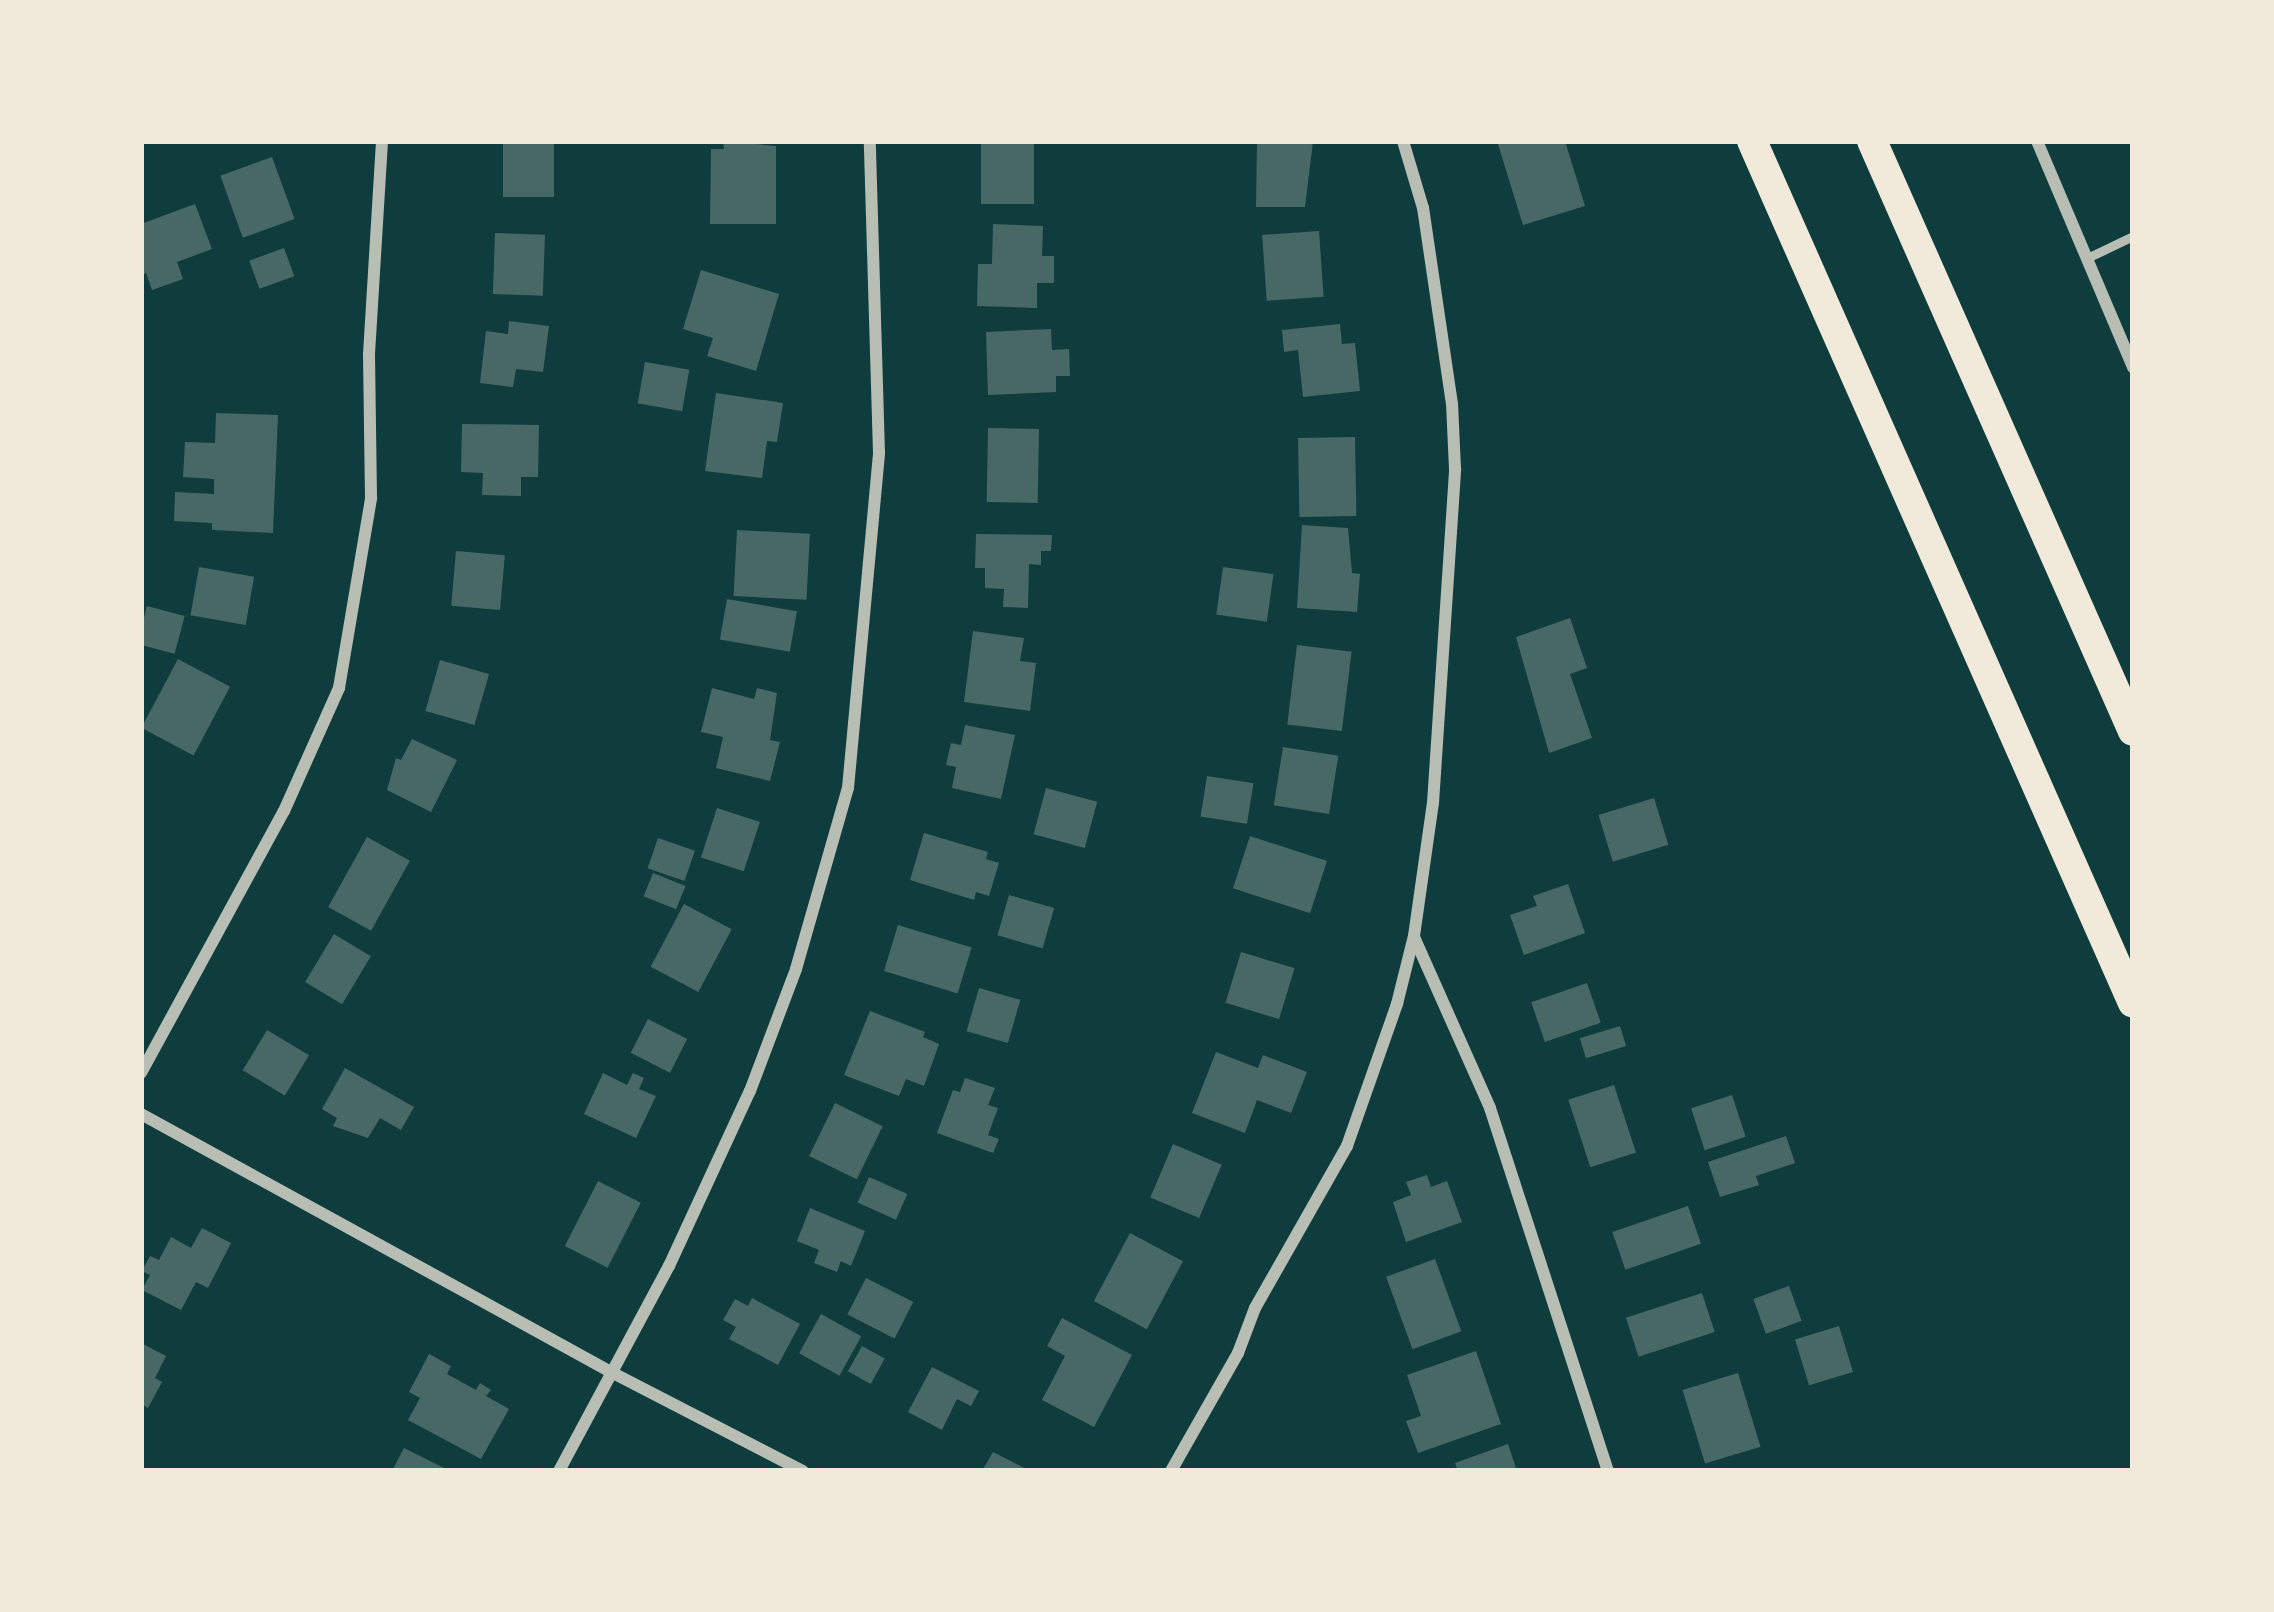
<!DOCTYPE html>
<html>
<head>
<meta charset="utf-8">
<style>
  body { margin:0 }
  #map { position:relative; width:2274px; height:1612px; overflow:hidden; background:#0f3d3e; font-family:"Source Sans 3",sans-serif }
  div>[style] { position:absolute }
  .building>* { inset:0; background:#486865; transform-origin:0 0 }
  .service>* { height:9px; margin:-4.5px; padding:0 4.5px; transform-origin:4.5px; border-radius:4.5px; background:#b8beb3 }
  .minor>* { height:12px; margin:-6px; padding:0 6px; transform-origin:6px; border-radius:6px; background:#b8beb3 }
  .primary>* { height:30px; margin:-15px; padding:0 15px; transform-origin:15px; border-radius:15px; background:#f1e9da }
  span { translate:-50% -50%; white-space:nowrap; text-align:center; line-height:1.15; -webkit-text-stroke:9px #f1e9da; paint-order:stroke }
  .frame { position:absolute; inset:0; border:144px solid #f1e9da; pointer-events:none }
</style>
</head>
<body>
<div id="map">
  <div class="building">
    <div style="left:503px;top:141px;width:51px;height:56px"></div>
    <div style="clip-path:polygon(723px 141px,776px 146px,776px 224px,710px 224px,711px 149px,724px 149px)"></div>
    <div style="left:981px;top:141px;width:53px;height:63px"></div>
    <div style="clip-path:polygon(1257px 141px,1313px 141px,1305px 207px,1256px 207px)"></div>
    <div style="clip-path:polygon(1497px 141px,1565px 141px,1585px 206px,1523px 225px)"></div>
    <div style="left:272px;top:157px;width:66px;height:55px;rotate:70deg"></div>
    <div style="clip-path:polygon(195px 204px,212px 249px,177px 262px,183px 279px,152px 290px,146px 273px,141px 276px,141px 224px)"></div>
    <div style="clip-path:polygon(993px 224px,1043px 226px,1042px 256px,1054px 256px,1054px 283px,1037px 283px,1037px 308px,977px 306px,978px 264px,992px 264px)"></div>
    <div style="left:1319px;top:231px;width:66px;height:57px;rotate:86deg"></div>
    <div style="left:495px;top:233px;width:50px;height:61px;rotate:2deg"></div>
    <div style="left:284px;top:248px;width:30px;height:37px;rotate:70deg"></div>
    <div style="clip-path:polygon(701px 270px,779px 294px,756px 371px,707px 356px,713px 338px,683px 329px)"></div>
    <div style="clip-path:polygon(509px 321px,549px 326px,543px 372px,516px 369px,513px 387px,480px 383px,486px 331px,508px 334px)"></div>
    <div style="clip-path:polygon(1340px 324px,1342px 344px,1355px 343px,1360px 391px,1303px 397px,1298px 350px,1284px 352px,1282px 330px)"></div>
    <div style="clip-path:polygon(1051px 329px,1052px 350px,1069px 349px,1070px 376px,1056px 376px,1056px 392px,988px 395px,986px 332px)"></div>
    <div style="left:645px;top:362px;width:45px;height:42px;rotate:10deg"></div>
    <div style="clip-path:polygon(716px 393px,783px 403px,777px 442px,767px 441px,762px 478px,705px 471px)"></div>
    <div style="clip-path:polygon(216px 413px,278px 415px,273px 533px,212px 530px,212px 523px,174px 521px,175px 492px,214px 494px,214px 479px,183px 477px,185px 442px,215px 443px)"></div>
    <div style="clip-path:polygon(462px 424px,539px 425px,538px 477px,521px 477px,521px 496px,482px 495px,483px 473px,461px 472px)"></div>
    <div style="left:988px;top:428px;width:51px;height:74px;rotate:1deg"></div>
    <div style="left:1355px;top:437px;width:79px;height:57px;rotate:89deg"></div>
    <div style="clip-path:polygon(1302px 525px,1348px 528px,1352px 573px,1360px 574px,1357px 612px,1297px 608px)"></div>
    <div style="left:737px;top:530px;width:73px;height:66px;rotate:3deg"></div>
    <div style="clip-path:polygon(976px 534px,1052px 535px,1051px 551px,1041px 551px,1041px 565px,1029px 564px,1028px 608px,1003px 607px,1004px 589px,985px 588px,985px 568px,975px 568px)"></div>
    <div style="left:456px;top:551px;width:49px;height:55px;rotate:5deg"></div>
    <div style="left:199px;top:567px;width:56px;height:49px;rotate:10deg"></div>
    <div style="left:1223px;top:567px;width:51px;height:48px;rotate:8deg"></div>
    <div style="left:727px;top:599px;width:71px;height:41px;rotate:10deg"></div>
    <div style="left:147px;top:606px;width:39px;height:39px;rotate:15deg"></div>
    <div style="clip-path:polygon(1570px 618px,1587px 668px,1570px 674px,1592px 738px,1549px 753px,1516px 637px)"></div>
    <div style="clip-path:polygon(973px 631px,1024px 638px,1020px 661px,1036px 663px,1030px 711px,964px 702px)"></div>
    <div style="left:1297px;top:645px;width:55px;height:80px;rotate:7deg"></div>
    <div style="left:178px;top:659px;width:59px;height:78px;rotate:28deg"></div>
    <div style="left:440px;top:660px;width:51px;height:53px;rotate:16deg"></div>
    <div style="clip-path:polygon(712px 688px,754px 699px,757px 688px,777px 693px,770px 740px,780px 742px,770px 781px,716px 768px,723px 737px,701px 732px)"></div>
    <div style="clip-path:polygon(965px 725px,1015px 735px,1001px 799px,952px 788px,956px 767px,946px 765px,951px 743px,961px 745px)"></div>
    <div style="clip-path:polygon(412px 739px,457px 760px,431px 812px,387px 790px,396px 758px,401px 760px)"></div>
    <div style="left:1283px;top:747px;width:56px;height:59px;rotate:9deg"></div>
    <div style="left:1207px;top:776px;width:47px;height:41px;rotate:9deg"></div>
    <div style="left:1046px;top:788px;width:53px;height:48px;rotate:15deg"></div>
    <div style="left:1654px;top:798px;width:49px;height:58px;rotate:73deg"></div>
    <div style="left:717px;top:808px;width:45px;height:52px;rotate:18deg"></div>
    <div style="clip-path:polygon(924px 833px,988px 852px,986px 859px,999px 863px,989px 896px,976px 892px,974px 900px,910px 880px)"></div>
    <div style="left:1250px;top:836px;width:81px;height:55px;rotate:18deg"></div>
    <div style="left:367px;top:837px;width:49px;height:80px;rotate:29deg"></div>
    <div style="left:658px;top:838px;width:39px;height:32px;rotate:19deg"></div>
    <div style="left:653px;top:873px;width:35px;height:25px;rotate:22deg"></div>
    <div style="clip-path:polygon(1568px 884px,1585px 933px,1524px 955px,1510px 915px,1537px 906px,1533px 896px)"></div>
    <div style="left:1009px;top:895px;width:47px;height:42px;rotate:16deg"></div>
    <div style="left:684px;top:904px;width:54px;height:71px;rotate:28deg"></div>
    <div style="left:898px;top:925px;width:77px;height:48px;rotate:17deg"></div>
    <div style="left:334px;top:934px;width:43px;height:56px;rotate:31deg"></div>
    <div style="left:1241px;top:952px;width:56px;height:53px;rotate:17deg"></div>
    <div style="left:1587px;top:983px;width:42px;height:59px;rotate:71deg"></div>
    <div style="left:979px;top:988px;width:43px;height:45px;rotate:16deg"></div>
    <div style="clip-path:polygon(870px 1011px,925px 1032px,923px 1037px,939px 1044px,924px 1086px,906px 1079px,899px 1096px,844px 1075px)"></div>
    <div style="left:648px;top:1019px;width:44px;height:38px;rotate:27deg"></div>
    <div style="left:1620px;top:1026px;width:21px;height:42px;rotate:73deg"></div>
    <div style="left:267px;top:1030px;width:49px;height:47px;rotate:31deg"></div>
    <div style="clip-path:polygon(1216px 1052px,1258px 1068px,1263px 1055px,1307px 1072px,1291px 1113px,1257px 1100px,1245px 1133px,1192px 1113px)"></div>
    <div style="clip-path:polygon(345px 1068px,414px 1107px,401px 1130px,380px 1118px,368px 1138px,333px 1126px,337px 1118px,322px 1109px)"></div>
    <div style="clip-path:polygon(603px 1073px,627px 1085px,633px 1073px,644px 1078px,639px 1089px,656px 1096px,636px 1138px,584px 1114px)"></div>
    <div style="clip-path:polygon(965px 1078px,995px 1088px,988px 1105px,998px 1108px,988px 1135px,999px 1139px,993px 1153px,937px 1133px,953px 1090px,960px 1092px)"></div>
    <div style="left:1614px;top:1085px;width:71px;height:48px;rotate:72deg"></div>
    <div style="left:1732px;top:1095px;width:44px;height:43px;rotate:72deg"></div>
    <div style="left:835px;top:1103px;width:53px;height:59px;rotate:26deg"></div>
    <div style="clip-path:polygon(1786px 1136px,1795px 1163px,1756px 1176px,1759px 1185px,1720px 1197px,1708px 1162px)"></div>
    <div style="left:1173px;top:1144px;width:53px;height:58px;rotate:23deg"></div>
    <div style="clip-path:polygon(1427px 1175px,1431px 1187px,1447px 1181px,1462px 1222px,1406px 1242px,1393px 1202px,1411px 1195px,1406px 1182px)"></div>
    <div style="left:869px;top:1177px;width:42px;height:28px;rotate:24deg"></div>
    <div style="left:598px;top:1181px;width:48px;height:73px;rotate:27deg"></div>
    <div style="left:1688px;top:1206px;width:40px;height:80px;rotate:71deg"></div>
    <div style="clip-path:polygon(810px 1208px,865px 1231px,851px 1266px,841px 1261px,837px 1272px,814px 1263px,819px 1250px,797px 1241px)"></div>
    <div style="clip-path:polygon(202px 1228px,231px 1243px,208px 1288px,196px 1282px,181px 1310px,142px 1290px,150px 1275px,142px 1271px,150px 1256px,159px 1260px,171px 1237px,191px 1248px)"></div>
    <div style="left:1130px;top:1233px;width:60px;height:77px;rotate:28deg"></div>
    <div style="left:1435px;top:1259px;width:77px;height:52px;rotate:70deg"></div>
    <div style="left:866px;top:1278px;width:53px;height:41px;rotate:27deg"></div>
    <div style="left:1789px;top:1286px;width:37px;height:38px;rotate:70deg"></div>
    <div style="left:1702px;top:1293px;width:41px;height:80px;rotate:72deg"></div>
    <div style="clip-path:polygon(752px 1298px,800px 1324px,778px 1365px,729px 1339px,736px 1327px,723px 1320px,735px 1299px,748px 1306px)"></div>
    <div style="left:821px;top:1314px;width:46px;height:45px;rotate:29deg"></div>
    <div style="clip-path:polygon(1062px 1318px,1132px 1355px,1094px 1427px,1042px 1400px,1065px 1356px,1047px 1346px)"></div>
    <div style="left:1839px;top:1326px;width:48px;height:46px;rotate:73deg"></div>
    <div style="clip-path:polygon(141px 1343px,166px 1356px,155px 1378px,162px 1382px,148px 1408px,141px 1404px)"></div>
    <div style="left:862px;top:1346px;width:26px;height:29px;rotate:29deg"></div>
    <div style="clip-path:polygon(1476px 1351px,1501px 1424px,1418px 1453px,1406px 1421px,1421px 1416px,1407px 1375px)"></div>
    <div style="clip-path:polygon(429px 1354px,451px 1366px,447px 1374px,476px 1390px,480px 1383px,491px 1390px,486px 1396px,509px 1409px,481px 1459px,408px 1420px,420px 1398px,409px 1392px)"></div>
    <div style="clip-path:polygon(932px 1367px,979px 1391px,971px 1406px,957px 1399px,942px 1430px,908px 1412px)"></div>
    <div style="left:1738px;top:1373px;width:77px;height:58px;rotate:73deg"></div>
    <div style="clip-path:polygon(1508px 1444px,1517px 1471px,1458px 1471px,1455px 1463px)"></div>
    <div style="clip-path:polygon(404px 1448px,450px 1471px,392px 1471px)"></div>
    <div style="clip-path:polygon(993px 1452px,1030px 1471px,982px 1471px)"></div>
  </div>
  <div class="service">
    <div style="left:2087px;top:258px;width:51px;rotate:-25.6deg"></div>
  </div>
  <div class="minor">
    <div style="left:2037px;top:141px;width:246px;rotate:67deg"></div>
    <div style="left:1414px;top:937px;width:187px;rotate:66deg"></div>
    <div style="left:1490px;top:1108px;width:382px;rotate:72deg"></div>
    <div style="left:141px;top:1073px;width:298px;rotate:-61.4deg"></div>
    <div style="left:284px;top:811px;width:135px;rotate:-65.9deg"></div>
    <div style="left:339px;top:688px;width:193px;rotate:-80.4deg"></div>
    <div style="left:371px;top:498px;width:144px;rotate:-90.8deg"></div>
    <div style="left:369px;top:354px;width:213px;rotate:-86.5deg"></div>
    <div style="left:141px;top:1114px;width:536px;rotate:28.76deg"></div>
    <div style="left:611px;top:1372px;width:216px;rotate:27.3deg"></div>
    <div style="left:559px;top:1471px;width:233px;rotate:-61.8deg"></div>
    <div style="left:669px;top:1266px;width:193px;rotate:-65.2deg"></div>
    <div style="left:750px;top:1091px;width:130px;rotate:-69.3deg"></div>
    <div style="left:796px;top:969px;width:188px;rotate:-74deg"></div>
    <div style="left:848px;top:788px;width:336px;rotate:-84.7deg"></div>
    <div style="left:879px;top:453px;width:312px;rotate:-91.7deg"></div>
    <div style="left:1171px;top:1471px;width:136px;rotate:-60.4deg"></div>
    <div style="left:1238px;top:1353px;width:48px;rotate:-69.3deg"></div>
    <div style="left:1255px;top:1308px;width:186px;rotate:-60.4deg"></div>
    <div style="left:1347px;top:1146px;width:151px;rotate:-70.6deg"></div>
    <div style="left:1397px;top:1004px;width:70px;rotate:-76deg"></div>
    <div style="left:1414px;top:936px;width:134px;rotate:-81.9deg"></div>
    <div style="left:1433px;top:803px;width:335px;rotate:-86.2deg"></div>
    <div style="left:1455px;top:469px;width:65px;rotate:-92.6deg"></div>
    <div style="left:1452px;top:404px;width:198px;rotate:-98.4deg"></div>
    <div style="left:1423px;top:208px;width:70px;rotate:-106.6deg"></div>
  </div>
  <div class="primary">
    <div style="left:1752px;top:141px;width:942px;rotate:66.15deg"></div>
    <div style="left:1872px;top:141px;width:645px;rotate:66.14deg"></div>
  </div>
  <div class="frame"></div>
</div>
</body>
</html>
